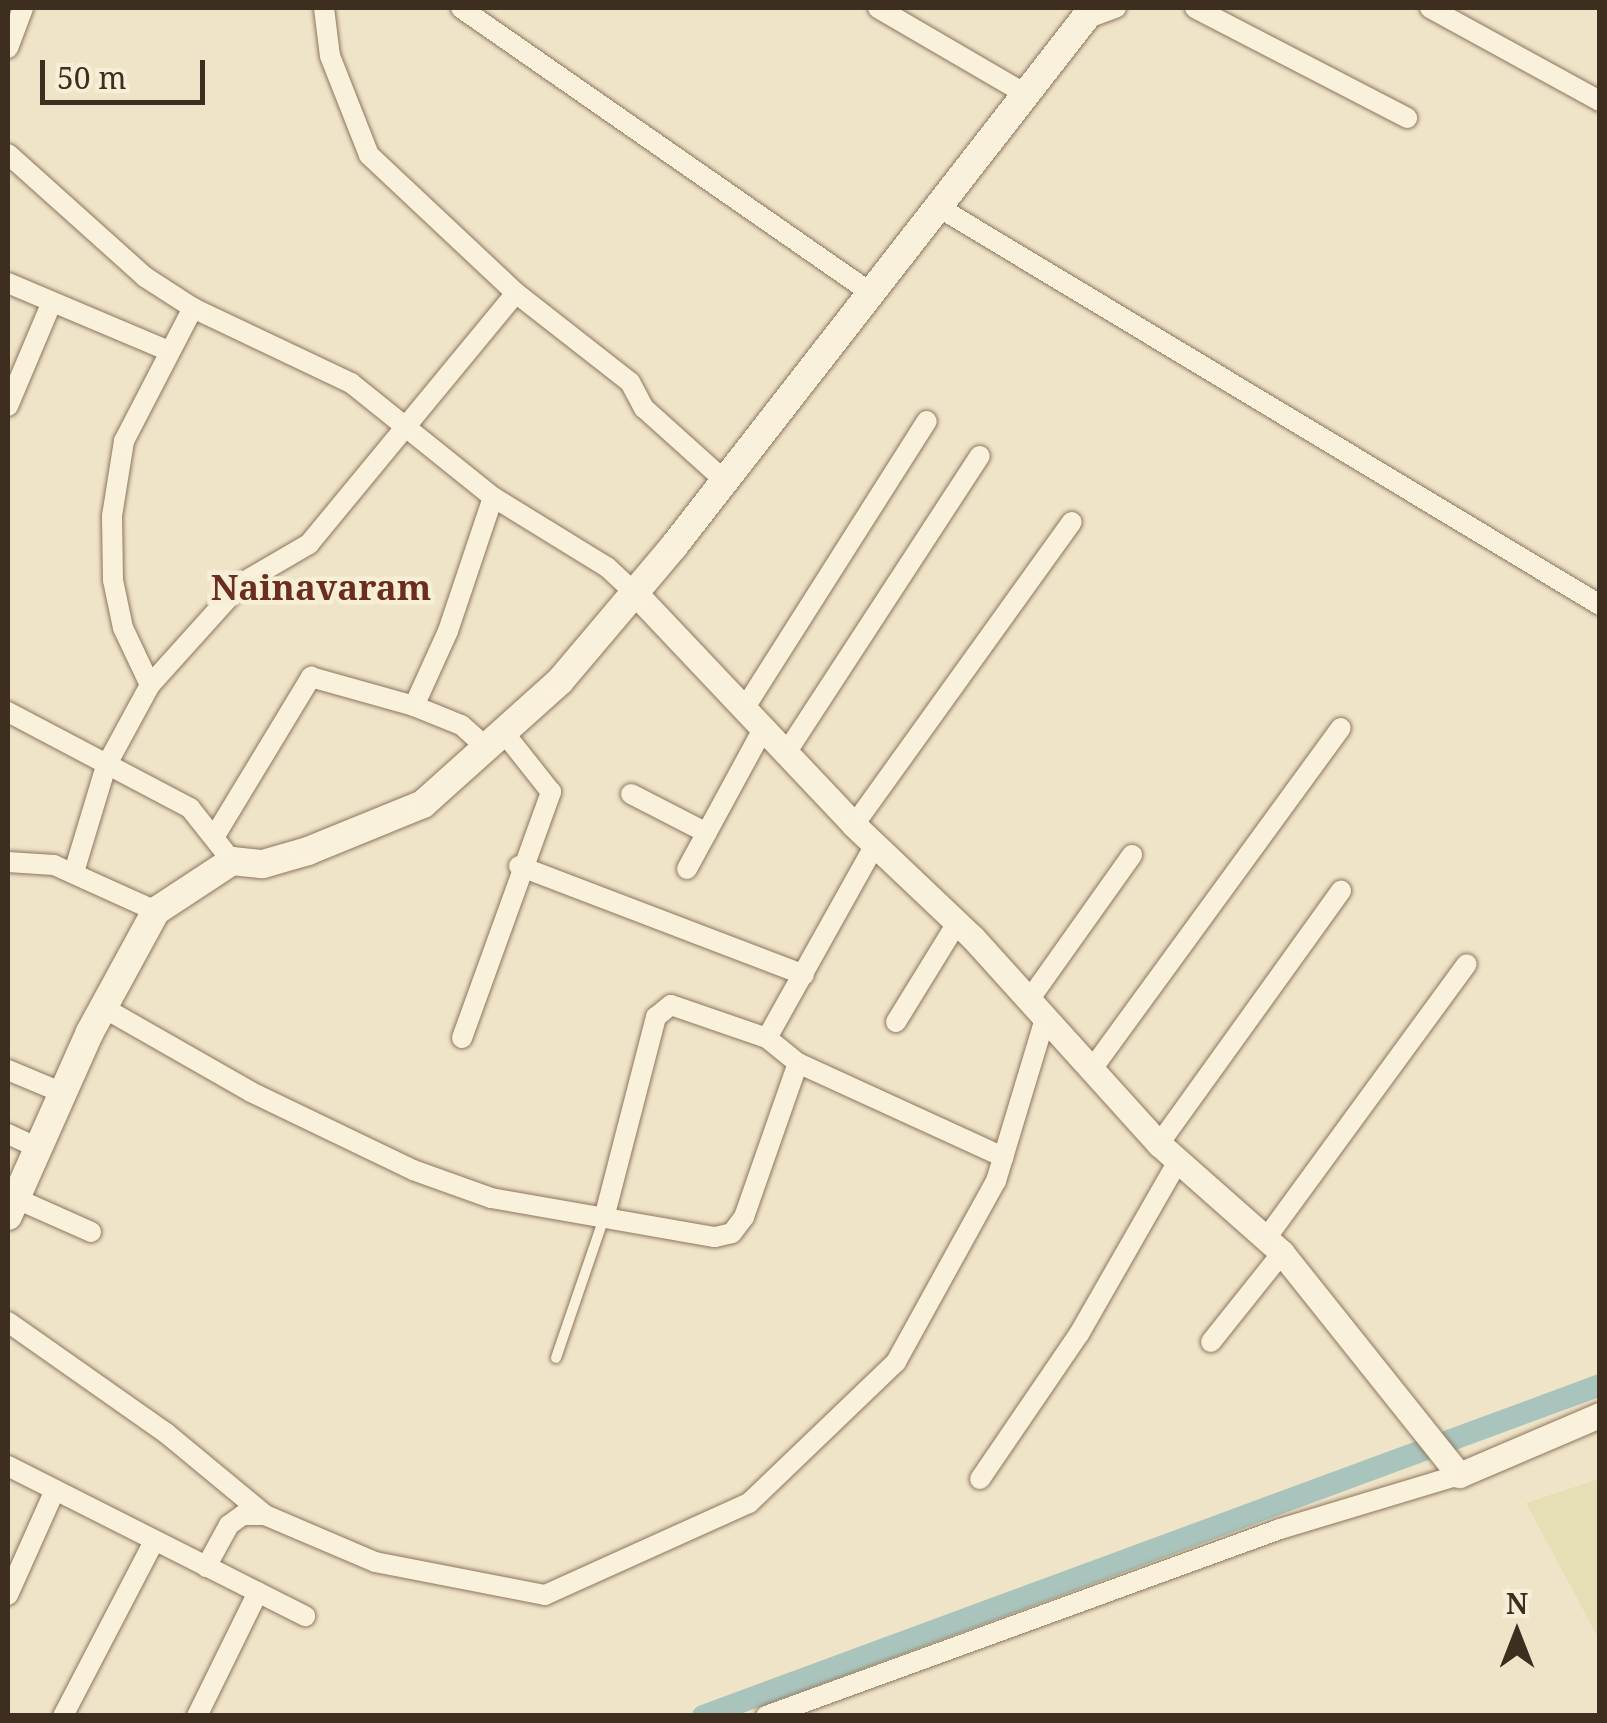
<!DOCTYPE html>
<html>
<head>
<meta charset="utf-8">
<style>
  body { margin:0 }
  #map { position:relative; width:1607px; height:1723px; overflow:hidden; background:#f0e4c8; font-family:"Noto Serif",serif }
  div>[style] { position:absolute }
  .farmland>* { inset:0; background:#e6deb5 }
  .canal>* { height:22px; margin:-11px; padding:0 11px; transform-origin:11px; border-radius:11px; background:#a9c4bc }
  .roads { filter:drop-shadow(0 0 2px #8d765c) drop-shadow(0 0 2px #8d765c) }
  .service>* { height:10px; margin:-5px; padding:0 5px; transform-origin:5px; border-radius:5px; background:#faf1dc }
  .minor>* { height:20px; margin:-10px; padding:0 10px; transform-origin:10px; border-radius:10px; background:#faf1dc }
  .tertiary>* { height:25px; margin:-12.5px; padding:0 12.5px; transform-origin:12.5px; border-radius:12.5px; background:#faf1dc }
  .secondary>* { height:28px; margin:-14px; padding:0 14px; transform-origin:14px; border-radius:14px; background:#faf1dc }
  span { translate:-50% -50%; white-space:nowrap; text-align:center; line-height:1.15; -webkit-text-stroke:9px #f7eed8; paint-order:stroke }
  .quarter-label { font-size:35px; color:#6b2e1e; font-weight:700 }
  .frame { position:absolute; inset:0; border:10px solid #3d2e20; pointer-events:none }
  .north { position:absolute; left:1467px; top:1583px; width:100px; height:100px; -webkit-text-stroke:8px #f7eed8; paint-order:stroke; rotate:0deg; font-size:28px; font-weight:700; line-height:40px; text-align:center; color:#3d2e20 }
  .north::after { content:''; display:block; margin:auto; width:35px; height:45px; background:#3d2e20; clip-path:polygon(50% 0,100% 100%,50% 72%,0 100%) }
  .scale { position:absolute; left:40px; top:60px; width:165px; height:45px; box-sizing:border-box; border:5px solid #3d2e20; border-top:0; padding-left:12px; font-size:30px; line-height:35px; white-space:nowrap; color:#3d2e20; -webkit-text-stroke:8px #f7eed8; paint-order:stroke }
</style>
</head>
<body>
<div id="map">
  <div class="farmland">
    <div style="clip-path:polygon(1599px 1479px,1600px 1479px,1599px 1639px,1526px 1503px)"></div>
  </div>
  <div class="canal">
    <div style="left:703px;top:1716px;width:956px;rotate:-20.25deg"></div>
  </div>
  <div class="roads">
    <div class="service">
      <div style="left:556px;top:1358px;width:148px;rotate:-71.1deg"></div>
    </div>
    <div class="minor">
      <div style="left:324px;top:8px;width:48px;rotate:82.9deg"></div>
      <div style="left:330px;top:56px;width:106px;rotate:68.5deg"></div>
      <div style="left:369px;top:155px;width:202px;rotate:43.2deg"></div>
      <div style="left:516px;top:293px;width:145px;rotate:38deg"></div>
      <div style="left:630px;top:382px;width:30px;rotate:62deg"></div>
      <div style="left:644px;top:408px;width:109px;rotate:42deg"></div>
      <div style="left:461px;top:8px;width:497px;rotate:34.8deg"></div>
      <div style="left:878px;top:8px;width:175px;rotate:30.2deg"></div>
      <div style="left:1195px;top:8px;width:239px;rotate:27.4deg"></div>
      <div style="left:1430px;top:8px;width:194px;rotate:28.7deg"></div>
      <div style="left:1085px;top:19px;width:33px;rotate:-20deg"></div>
      <div style="left:8px;top:48px;width:43px;rotate:-69.4deg"></div>
      <div style="left:8px;top:154px;width:184px;rotate:41.9deg"></div>
      <div style="left:145px;top:277px;width:57px;rotate:32.9deg"></div>
      <div style="left:193px;top:308px;width:175px;rotate:25.4deg"></div>
      <div style="left:351px;top:383px;width:182px;rotate:38.8deg"></div>
      <div style="left:493px;top:497px;width:134px;rotate:31.6deg"></div>
      <div style="left:607px;top:567px;width:37px;rotate:43deg"></div>
      <div style="left:940px;top:208px;width:770px;rotate:31.03deg"></div>
      <div style="left:8px;top:283px;width:175px;rotate:22.9deg"></div>
      <div style="left:8px;top:406px;width:113px;rotate:-67.1deg"></div>
      <div style="left:150px;top:685px;width:63px;rotate:-115.3deg"></div>
      <div style="left:123px;top:628px;width:49px;rotate:-101.8deg"></div>
      <div style="left:113px;top:580px;width:64px;rotate:-90.9deg"></div>
      <div style="left:112px;top:516px;width:76px;rotate:-80.9deg"></div>
      <div style="left:124px;top:441px;width:150px;rotate:-62.6deg"></div>
      <div style="left:744px;top:709px;width:341px;rotate:-57.6deg"></div>
      <div style="left:8px;top:712px;width:206px;rotate:27.8deg"></div>
      <div style="left:190px;top:808px;width:68px;rotate:51.6deg"></div>
      <div style="left:488px;top:749px;width:36px;rotate:-138deg"></div>
      <div style="left:461px;top:725px;width:51px;rotate:-158deg"></div>
      <div style="left:414px;top:706px;width:82px;rotate:-65.6deg"></div>
      <div style="left:448px;top:631px;width:141px;rotate:-71.4deg"></div>
      <div style="left:788px;top:750px;width:351px;rotate:-56.9deg"></div>
      <div style="left:631px;top:794px;width:85px;rotate:27.2deg"></div>
      <div style="left:854px;top:825px;width:373px;rotate:-54.3deg"></div>
      <div style="left:216px;top:834px;width:184px;rotate:-58.8deg"></div>
      <div style="left:311px;top:677px;width:107px;rotate:15.7deg"></div>
      <div style="left:8px;top:862px;width:46px;rotate:3.7deg"></div>
      <div style="left:54px;top:865px;width:112px;rotate:24.3deg"></div>
      <div style="left:519px;top:866px;width:305px;rotate:20.9deg"></div>
      <div style="left:687px;top:869px;width:159px;rotate:-61.5deg"></div>
      <div style="left:74px;top:872px;width:111px;rotate:-73.2deg"></div>
      <div style="left:106px;top:766px;width:92px;rotate:-61.5deg"></div>
      <div style="left:150px;top:685px;width:137px;rotate:-48deg"></div>
      <div style="left:242px;top:583px;width:78px;rotate:-30.2deg"></div>
      <div style="left:309px;top:544px;width:325px;rotate:-50.5deg"></div>
      <div style="left:1029px;top:1000px;width:178px;rotate:-54.6deg"></div>
      <div style="left:104px;top:1008px;width:169px;rotate:29.7deg"></div>
      <div style="left:251px;top:1092px;width:180px;rotate:25.7deg"></div>
      <div style="left:413px;top:1170px;width:83px;rotate:19.7deg"></div>
      <div style="left:491px;top:1198px;width:227px;rotate:9.9deg"></div>
      <div style="left:715px;top:1237px;width:17px;rotate:-13deg"></div>
      <div style="left:732px;top:1233px;width:20px;rotate:-53deg"></div>
      <div style="left:744px;top:1217px;width:163px;rotate:-70.7deg"></div>
      <div style="left:896px;top:1022px;width:116px;rotate:-58.4deg"></div>
      <div style="left:462px;top:1038px;width:262px;rotate:-70.1deg"></div>
      <div style="left:551px;top:792px;width:74px;rotate:-128.4deg"></div>
      <div style="left:767px;top:1038px;width:221px;rotate:-60.8deg"></div>
      <div style="left:1092px;top:1069px;width:422px;rotate:-53.9deg"></div>
      <div style="left:8px;top:1070px;width:60px;rotate:22.7deg"></div>
      <div style="left:8px;top:1134px;width:35px;rotate:25deg"></div>
      <div style="left:1159px;top:1144px;width:312px;rotate:-54.3deg"></div>
      <div style="left:17px;top:1199px;width:81px;rotate:24deg"></div>
      <div style="left:604px;top:1218px;width:208px;rotate:-75.5deg"></div>
      <div style="left:656px;top:1017px;width:19px;rotate:-39deg"></div>
      <div style="left:671px;top:1005px;width:102px;rotate:19deg"></div>
      <div style="left:767px;top:1038px;width:40px;rotate:39deg"></div>
      <div style="left:798px;top:1063px;width:226px;rotate:24.6deg"></div>
      <div style="left:1267px;top:1237px;width:338px;rotate:-53.8deg"></div>
      <div style="left:8px;top:1322px;width:193px;rotate:35.1deg"></div>
      <div style="left:166px;top:1433px;width:129px;rotate:39.6deg"></div>
      <div style="left:1211px;top:1342px;width:114px;rotate:-51.4deg"></div>
      <div style="left:8px;top:1466px;width:333px;rotate:26.8deg"></div>
      <div style="left:980px;top:1479px;width:176px;rotate:-55.7deg"></div>
      <div style="left:1079px;top:1334px;width:199px;rotate:-60.2deg"></div>
      <div style="left:206px;top:1567px;width:48px;rotate:-61.3deg"></div>
      <div style="left:229px;top:1525px;width:17px;rotate:-36deg"></div>
      <div style="left:243px;top:1515px;width:22px"></div>
      <div style="left:265px;top:1515px;width:120px;rotate:23.1deg"></div>
      <div style="left:375px;top:1562px;width:173px;rotate:11deg"></div>
      <div style="left:545px;top:1595px;width:224px;rotate:-24.3deg"></div>
      <div style="left:749px;top:1503px;width:204px;rotate:-43.8deg"></div>
      <div style="left:896px;top:1362px;width:207px;rotate:-61.1deg"></div>
      <div style="left:996px;top:1181px;width:169px;rotate:-73.2deg"></div>
      <div style="left:8px;top:1595px;width:115px;rotate:-65.9deg"></div>
      <div style="left:63px;top:1716px;width:197px;rotate:-62.5deg"></div>
      <div style="left:197px;top:1716px;width:138px;rotate:-63.8deg"></div>
      <div style="left:766px;top:1716px;width:547px;rotate:-19.99deg"></div>
      <div style="left:1280px;top:1529px;width:187px;rotate:-16.8deg"></div>
    </div>
    <div class="tertiary">
      <div style="left:634px;top:592px;width:320px;rotate:46.6deg"></div>
      <div style="left:854px;top:825px;width:164px;rotate:43.5deg"></div>
      <div style="left:973px;top:938px;width:278px;rotate:47.9deg"></div>
      <div style="left:1159px;top:1144px;width:164px;rotate:41.5deg"></div>
      <div style="left:1282px;top:1253px;width:284px;rotate:51.4deg"></div>
      <div style="left:1459px;top:1475px;width:153px;rotate:-23.1deg"></div>
    </div>
    <div class="secondary">
      <div style="left:8px;top:1216px;width:201px;rotate:-66deg"></div>
      <div style="left:90px;top:1032px;width:138px;rotate:-61.4deg"></div>
      <div style="left:156px;top:911px;width:91px;rotate:-33.3deg"></div>
      <div style="left:232px;top:861px;width:31px;rotate:6deg"></div>
      <div style="left:263px;top:864px;width:47px;rotate:-16.1deg"></div>
      <div style="left:308px;top:851px;width:124px;rotate:-22.2deg"></div>
      <div style="left:423px;top:804px;width:184px;rotate:-41.9deg"></div>
      <div style="left:560px;top:681px;width:177px;rotate:-49.8deg"></div>
      <div style="left:674px;top:546px;width:682px;rotate:-52.09deg"></div>
    </div>
  </div>
  <div class="quarter-label">
    <span style="left:321px;top:587px">Nainavaram</span>
  </div>
  <div class="frame"></div>
  <div class="north">N</div>
  <div class="scale">50 m</div>
</div>
</body>
</html>
